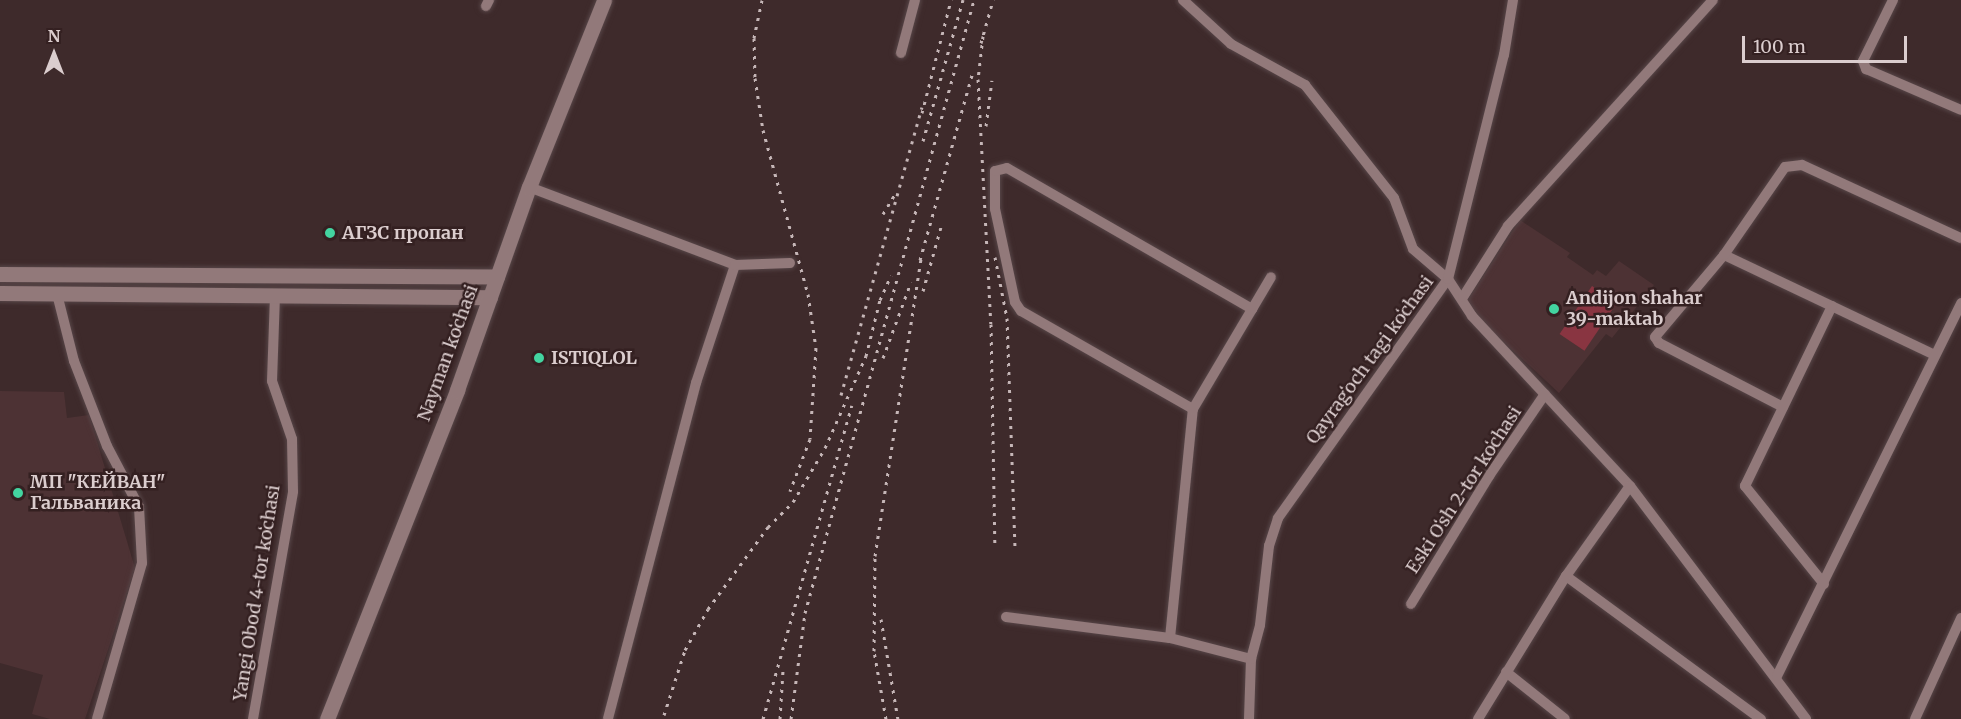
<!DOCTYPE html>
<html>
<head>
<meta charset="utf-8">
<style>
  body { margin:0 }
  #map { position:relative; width:1961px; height:719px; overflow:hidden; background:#3e2a2b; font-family:Merriweather,serif }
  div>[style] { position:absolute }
  .built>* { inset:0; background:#4d3234 }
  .green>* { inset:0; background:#893541; transform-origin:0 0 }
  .roads { filter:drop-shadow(0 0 2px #574648) drop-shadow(0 0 2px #574648) }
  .minor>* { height:10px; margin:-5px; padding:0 5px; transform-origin:5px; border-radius:5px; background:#92797a }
  .secondary>* { height:15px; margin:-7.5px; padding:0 7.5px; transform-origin:7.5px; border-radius:7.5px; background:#92797a }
  .rail>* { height:3px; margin-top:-1.5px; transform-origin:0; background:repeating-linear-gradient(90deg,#c5b6b7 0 3px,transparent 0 9px) }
  .dots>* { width:16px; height:16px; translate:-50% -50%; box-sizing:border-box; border:3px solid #342021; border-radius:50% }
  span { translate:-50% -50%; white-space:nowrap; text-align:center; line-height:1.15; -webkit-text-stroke:5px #342021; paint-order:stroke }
  .poi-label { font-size:18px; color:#dbcdce; font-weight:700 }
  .left { translate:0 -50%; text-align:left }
  .street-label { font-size:18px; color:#dbcdce }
  .north { position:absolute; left:24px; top:24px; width:60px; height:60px; -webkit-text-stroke:4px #342021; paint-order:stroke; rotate:0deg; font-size:16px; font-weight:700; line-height:24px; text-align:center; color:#dbcdce }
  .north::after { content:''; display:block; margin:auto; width:21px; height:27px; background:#dbcdce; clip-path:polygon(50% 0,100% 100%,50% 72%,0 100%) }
  .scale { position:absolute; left:1742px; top:36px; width:165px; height:27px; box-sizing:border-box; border:3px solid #dbcdce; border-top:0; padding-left:8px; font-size:18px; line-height:21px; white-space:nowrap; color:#dbcdce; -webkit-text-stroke:4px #342021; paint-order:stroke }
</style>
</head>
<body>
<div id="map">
  <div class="built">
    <div style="clip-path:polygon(1520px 220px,1570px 253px,1567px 257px,1593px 275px,1597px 270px,1606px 276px,1619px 261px,1654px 285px,1612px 338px,1606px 334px,1559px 393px,1478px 318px,1467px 301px)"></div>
    <div style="clip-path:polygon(0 391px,64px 392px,67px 418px,89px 415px,135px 568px,85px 719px,50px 719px,32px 714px,43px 675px,0 663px)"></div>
  </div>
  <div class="green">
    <div style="left:1592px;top:286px;width:30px;height:58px;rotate:34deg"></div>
  </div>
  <div class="roads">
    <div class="minor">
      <div style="left:1183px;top:0;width:65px;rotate:42.5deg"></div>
      <div style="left:1231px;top:44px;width:85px;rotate:29deg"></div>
      <div style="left:1305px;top:85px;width:144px;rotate:51.8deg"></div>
      <div style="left:1394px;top:198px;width:54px;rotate:69.6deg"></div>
      <div style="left:1413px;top:249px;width:46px;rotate:40.6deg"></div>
      <div style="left:1448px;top:279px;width:44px;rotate:57deg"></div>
      <div style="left:1472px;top:316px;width:232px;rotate:47.1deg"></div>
      <div style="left:1630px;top:486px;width:292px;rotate:52.9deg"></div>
      <div style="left:1893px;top:0;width:68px;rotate:116.2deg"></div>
      <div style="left:1863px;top:61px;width:9px;rotate:69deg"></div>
      <div style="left:1866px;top:69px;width:103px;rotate:23.3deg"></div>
      <div style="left:486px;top:6px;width:7px;rotate:-63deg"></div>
      <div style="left:901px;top:53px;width:55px;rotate:-75.2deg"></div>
      <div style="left:529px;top:187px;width:220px;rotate:20.7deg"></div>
      <div style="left:735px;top:265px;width:124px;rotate:108.3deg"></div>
      <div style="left:696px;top:383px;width:347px;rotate:104.7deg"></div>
      <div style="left:1724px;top:255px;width:233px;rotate:25.4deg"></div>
      <div style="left:735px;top:265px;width:55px;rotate:-2.1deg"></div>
      <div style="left:57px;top:294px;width:69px;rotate:75.8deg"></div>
      <div style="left:74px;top:361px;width:91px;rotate:68.8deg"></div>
      <div style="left:107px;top:446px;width:69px;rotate:62.3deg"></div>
      <div style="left:139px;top:507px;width:56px;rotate:86.9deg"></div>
      <div style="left:142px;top:563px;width:162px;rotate:106.1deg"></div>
      <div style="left:1463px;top:297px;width:84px;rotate:-57.6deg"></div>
      <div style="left:1508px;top:226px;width:305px;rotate:-47.8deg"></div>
      <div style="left:1783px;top:407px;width:140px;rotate:-152.7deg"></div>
      <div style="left:1659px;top:343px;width:7px;rotate:-124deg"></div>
      <div style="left:1655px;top:337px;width:107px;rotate:-49.9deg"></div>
      <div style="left:1724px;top:255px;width:107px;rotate:-55.3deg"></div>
      <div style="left:1785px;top:167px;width:17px;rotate:-7deg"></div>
      <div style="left:1802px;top:165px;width:175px;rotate:24.7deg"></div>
      <div style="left:1193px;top:409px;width:198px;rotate:-150.3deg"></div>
      <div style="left:1021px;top:311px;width:11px;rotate:-124deg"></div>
      <div style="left:1015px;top:302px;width:95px;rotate:-102.1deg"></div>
      <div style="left:995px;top:209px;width:38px;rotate:-90deg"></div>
      <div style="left:995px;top:171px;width:12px;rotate:-14deg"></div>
      <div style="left:1007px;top:168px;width:283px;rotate:29.9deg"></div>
      <div style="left:1566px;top:576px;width:242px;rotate:36.3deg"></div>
      <div style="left:1824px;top:584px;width:126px;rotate:-128.9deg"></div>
      <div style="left:1745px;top:486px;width:200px;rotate:-64.2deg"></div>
      <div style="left:1411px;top:604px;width:150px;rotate:-58.6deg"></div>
      <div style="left:1489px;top:476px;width:99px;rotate:-55.7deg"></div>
      <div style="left:1006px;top:617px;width:165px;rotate:7.3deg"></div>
      <div style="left:1170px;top:638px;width:84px;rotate:14.5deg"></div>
      <div style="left:1170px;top:638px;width:230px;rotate:-84.3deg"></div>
      <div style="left:1193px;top:409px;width:153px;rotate:-59.4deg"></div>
      <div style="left:1506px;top:672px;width:75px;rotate:38.5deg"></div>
      <div style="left:1777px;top:676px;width:416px;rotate:-63.7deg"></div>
      <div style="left:253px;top:719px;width:231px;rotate:-80deg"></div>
      <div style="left:293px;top:491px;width:52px;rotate:-91.1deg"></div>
      <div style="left:292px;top:439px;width:61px;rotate:-109deg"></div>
      <div style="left:272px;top:381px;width:85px;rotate:-88deg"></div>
      <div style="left:1249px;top:719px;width:60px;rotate:-88.1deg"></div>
      <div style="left:1251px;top:659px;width:35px;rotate:-75deg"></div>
      <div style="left:1260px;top:625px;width:80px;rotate:-83.5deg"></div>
      <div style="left:1269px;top:546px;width:29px;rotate:-72deg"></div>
      <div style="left:1278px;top:518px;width:293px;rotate:-54.6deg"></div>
      <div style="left:1448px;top:279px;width:231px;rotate:-76deg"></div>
      <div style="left:1504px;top:55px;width:56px;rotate:-80.7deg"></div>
      <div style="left:1478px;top:719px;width:168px;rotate:-58.4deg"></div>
      <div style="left:1566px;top:576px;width:110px;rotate:-54.6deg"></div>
      <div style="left:1915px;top:719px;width:111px;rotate:-65.5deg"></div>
    </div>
    <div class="secondary">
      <div style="left:0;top:274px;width:497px;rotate:0.3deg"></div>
      <div style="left:0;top:293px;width:490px;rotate:0.5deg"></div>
      <div style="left:327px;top:719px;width:354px;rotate:-68.4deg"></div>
      <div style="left:457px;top:390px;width:215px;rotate:-70.5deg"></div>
      <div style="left:529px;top:187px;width:201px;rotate:-68.1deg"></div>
    </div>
  </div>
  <div class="rail">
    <div style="left:762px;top:0;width:39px;rotate:102deg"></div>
    <div style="left:754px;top:38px;width:40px;rotate:88.6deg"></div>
    <div style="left:755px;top:78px;width:53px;rotate:81.3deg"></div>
    <div style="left:763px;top:130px;width:170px;rotate:74.7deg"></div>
    <div style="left:808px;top:294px;width:55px;rotate:81.6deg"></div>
    <div style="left:816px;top:348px;width:91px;rotate:93.8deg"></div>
    <div style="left:810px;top:439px;width:56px;rotate:111deg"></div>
    <div style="left:983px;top:36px;width:43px;rotate:96.6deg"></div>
    <div style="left:978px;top:79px;width:245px;rotate:87deg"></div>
    <div style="left:991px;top:324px;width:223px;rotate:89deg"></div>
    <div style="left:981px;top:43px;width:45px;rotate:-74.4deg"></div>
    <div style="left:922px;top:113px;width:117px;rotate:-75.6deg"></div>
    <div style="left:986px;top:126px;width:46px;rotate:-82.6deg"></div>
    <div style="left:923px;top:141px;width:147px;rotate:-74.2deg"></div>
    <div style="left:883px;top:214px;width:26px;rotate:-59deg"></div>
    <div style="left:995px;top:257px;width:62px;rotate:78.9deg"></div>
    <div style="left:1007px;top:318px;width:229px;rotate:88deg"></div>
    <div style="left:920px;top:260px;width:195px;rotate:-74.3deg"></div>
    <div style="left:923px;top:291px;width:66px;rotate:-74.3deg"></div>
    <div style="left:883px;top:358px;width:81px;rotate:-69.8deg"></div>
    <div style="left:841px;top:395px;width:299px;rotate:-74.3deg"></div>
    <div style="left:881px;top:619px;width:101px;rotate:80.4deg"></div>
    <div style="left:664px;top:715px;width:68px;rotate:-72.1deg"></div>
    <div style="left:685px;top:650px;width:47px;rotate:-60.7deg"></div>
    <div style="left:708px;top:609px;width:102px;rotate:-53.8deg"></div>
    <div style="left:768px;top:527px;width:35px;rotate:-45deg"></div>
    <div style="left:793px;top:502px;width:63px;rotate:-59.3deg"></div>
    <div style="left:825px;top:448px;width:101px;rotate:-66deg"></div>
    <div style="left:866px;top:356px;width:58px;rotate:-76deg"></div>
    <div style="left:880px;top:300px;width:27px;rotate:-66deg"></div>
    <div style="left:763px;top:719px;width:326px;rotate:-74.2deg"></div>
    <div style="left:780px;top:719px;width:49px;rotate:-86.5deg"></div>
    <div style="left:791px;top:719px;width:107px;rotate:-82.5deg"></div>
    <div style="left:805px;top:613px;width:636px;rotate:-74.59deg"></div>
    <div style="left:886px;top:719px;width:69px;rotate:-100deg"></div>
    <div style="left:874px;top:651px;width:95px;rotate:-89.4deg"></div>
    <div style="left:875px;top:556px;width:306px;rotate:-81.2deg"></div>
  </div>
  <div class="dots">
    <div style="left:330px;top:233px;background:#43d4a0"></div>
    <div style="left:1554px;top:309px;background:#43d4a0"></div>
    <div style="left:539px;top:358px;background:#43d4a0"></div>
    <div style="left:18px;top:493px;background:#43d4a0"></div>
  </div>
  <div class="poi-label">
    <span class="left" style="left:342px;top:233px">АГЗС пропан</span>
    <span class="left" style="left:1566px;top:309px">Andijon shahar<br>39-maktab</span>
    <span class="left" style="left:551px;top:358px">ISTIQLOL</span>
    <span class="left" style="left:30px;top:493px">МП "КЕЙВАН"<br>Гальваника</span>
  </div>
  <div class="street-label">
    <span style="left:448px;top:353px;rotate:-70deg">Nayman koʻchasi</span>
    <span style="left:1370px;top:360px;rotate:-54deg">Qayragʻoch tagi koʻchasi</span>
    <span style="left:1464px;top:490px;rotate:-57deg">Eski Oʻsh 2-tor koʻchasi</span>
    <span style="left:257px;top:593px;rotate:-81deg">Yangi Obod 4-tor koʻchasi</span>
  </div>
  <div class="north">N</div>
  <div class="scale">100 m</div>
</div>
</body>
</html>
